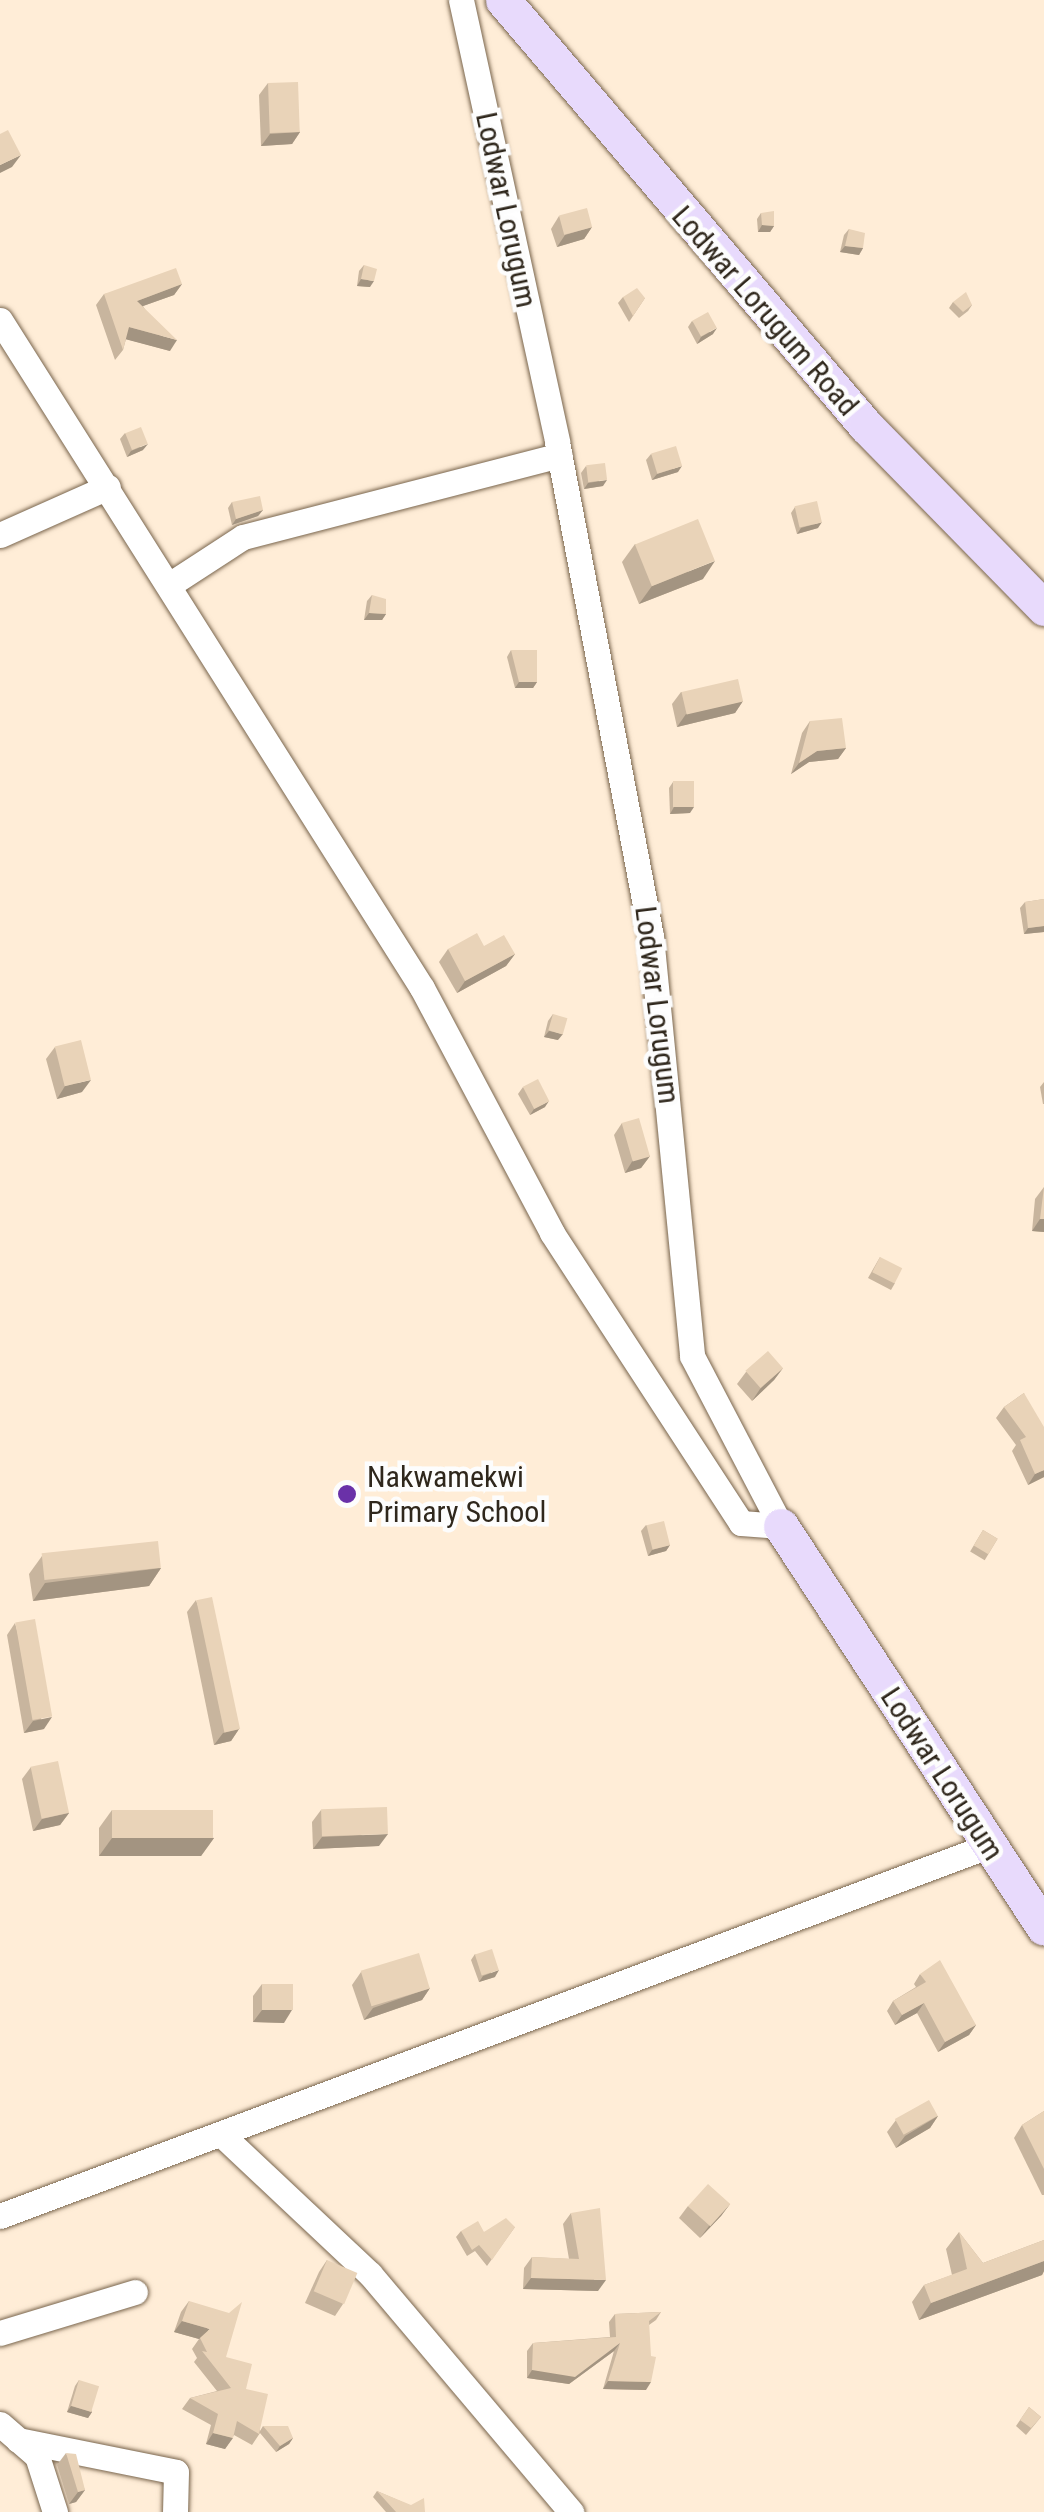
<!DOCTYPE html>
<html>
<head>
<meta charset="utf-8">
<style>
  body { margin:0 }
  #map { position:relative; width:1044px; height:2512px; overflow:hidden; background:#ffedd7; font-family:"Roboto Condensed",sans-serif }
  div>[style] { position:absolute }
  .roads { filter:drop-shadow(0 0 2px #79654d) drop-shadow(0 0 2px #79654d) }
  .street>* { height:25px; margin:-12.5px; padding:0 12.5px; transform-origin:12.5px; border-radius:12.5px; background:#fff }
  .secondary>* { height:35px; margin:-17.5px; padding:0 17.5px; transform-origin:17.5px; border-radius:17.5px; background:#e8dafc }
  .wall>* { inset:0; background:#c8b59e; transform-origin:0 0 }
  .shaded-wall>* { inset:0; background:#a39481 }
  .building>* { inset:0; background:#e9d3b8; transform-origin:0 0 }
  .dots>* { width:28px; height:28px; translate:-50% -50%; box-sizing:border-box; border:5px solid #fdfdfd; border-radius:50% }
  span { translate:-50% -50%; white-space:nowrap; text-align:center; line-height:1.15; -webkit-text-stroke:9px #fdfdfd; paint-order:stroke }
  .street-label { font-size:30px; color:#2f271c }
  .poi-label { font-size:30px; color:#2f271c }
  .left { translate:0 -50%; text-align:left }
</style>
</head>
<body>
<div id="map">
  <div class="roads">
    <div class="street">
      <div style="left:461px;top:0;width:452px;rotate:77.7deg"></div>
      <div style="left:557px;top:442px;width:503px;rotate:79.23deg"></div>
      <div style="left:651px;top:936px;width:422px;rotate:84.4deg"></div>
      <div style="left:692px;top:1356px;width:192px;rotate:62.4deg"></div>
      <div style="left:0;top:320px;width:790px;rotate:57.72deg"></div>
      <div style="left:422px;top:988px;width:277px;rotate:62deg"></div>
      <div style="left:552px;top:1233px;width:346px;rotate:56.9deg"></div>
      <div style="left:741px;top:1523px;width:40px;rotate:4.3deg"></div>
      <div style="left:0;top:535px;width:118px;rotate:-24deg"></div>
      <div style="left:169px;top:585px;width:88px;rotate:-33deg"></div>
      <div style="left:243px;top:537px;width:327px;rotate:-14.5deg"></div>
      <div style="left:223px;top:2136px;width:202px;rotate:43.2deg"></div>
      <div style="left:370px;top:2274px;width:312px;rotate:49.8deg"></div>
      <div style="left:0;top:2216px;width:1055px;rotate:-20.53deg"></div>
      <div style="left:0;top:2333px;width:141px;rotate:-16.9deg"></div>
      <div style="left:0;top:2424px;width:49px;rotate:40.9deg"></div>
      <div style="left:37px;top:2456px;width:59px;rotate:72.2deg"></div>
      <div style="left:18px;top:2440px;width:161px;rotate:11.4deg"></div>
      <div style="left:176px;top:2472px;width:40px;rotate:91.4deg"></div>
    </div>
    <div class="secondary">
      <div style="left:503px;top:0;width:560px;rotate:49.57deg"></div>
      <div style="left:866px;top:426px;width:255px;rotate:45.6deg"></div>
      <div style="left:781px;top:1526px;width:480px;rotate:56.8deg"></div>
    </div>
  </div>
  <div class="wall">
    <div style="clip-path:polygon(268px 83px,300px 132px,292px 144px,261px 146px,259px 95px)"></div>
    <div style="clip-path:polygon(761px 213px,774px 226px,770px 232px,758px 232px,757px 219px)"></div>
    <div style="clip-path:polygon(559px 216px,592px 227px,584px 239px,557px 247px,551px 229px)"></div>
    <div style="clip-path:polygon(849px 229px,863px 248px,859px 255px,840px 252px,844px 235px)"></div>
    <div style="clip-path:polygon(364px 265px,370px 287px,357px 286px,359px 271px)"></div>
    <div style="clip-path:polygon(182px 284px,174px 295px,143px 306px,170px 351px,126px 339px,123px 350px,115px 360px,96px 305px,104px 294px)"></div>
    <div style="clip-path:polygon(623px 297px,645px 298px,629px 322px,618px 303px)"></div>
    <div style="clip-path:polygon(953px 302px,972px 305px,968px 311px,959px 318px,949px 308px)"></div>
    <div style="clip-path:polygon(692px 321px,713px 334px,697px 344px,688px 327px)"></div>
    <div style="clip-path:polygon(125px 433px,143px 450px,127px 457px,120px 439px)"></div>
    <div style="clip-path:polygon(651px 454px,678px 472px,652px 480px,646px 460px)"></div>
    <div style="clip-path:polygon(586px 466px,603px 486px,584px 489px,581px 473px)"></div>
    <div style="clip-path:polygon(232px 502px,263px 510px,258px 516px,232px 525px,228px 508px)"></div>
    <div style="clip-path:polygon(795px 507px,818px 528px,797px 534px,791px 513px)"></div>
    <div style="clip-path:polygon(635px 544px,703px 579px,639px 604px,622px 562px)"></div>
    <div style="clip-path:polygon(372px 595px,386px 614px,382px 620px,364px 620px,367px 601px)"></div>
    <div style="clip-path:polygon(511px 650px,537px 682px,533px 688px,515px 688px,507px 657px)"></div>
    <div style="clip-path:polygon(681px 692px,743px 701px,735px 713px,677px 727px,672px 704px)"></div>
    <div style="clip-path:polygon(810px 721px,846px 748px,838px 759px,809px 762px,791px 774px,802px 733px)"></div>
    <div style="clip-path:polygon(673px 782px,690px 813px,670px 814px,669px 788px)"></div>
    <div style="clip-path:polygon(1044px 899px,1044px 932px,1024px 934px,1020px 908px,1025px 902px)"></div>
    <div style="clip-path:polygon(484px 946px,515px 954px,506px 966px,457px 993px,439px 962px,448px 949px)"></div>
    <div style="clip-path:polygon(553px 1014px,558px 1040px,544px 1037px,548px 1021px)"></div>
    <div style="clip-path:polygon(55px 1047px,82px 1092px,57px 1099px,46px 1059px)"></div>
    <div style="clip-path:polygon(1044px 1082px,1044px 1104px,1043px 1104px,1040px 1087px)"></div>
    <div style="clip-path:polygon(523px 1087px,545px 1107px,530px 1115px,518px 1094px)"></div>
    <div style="clip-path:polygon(622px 1123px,650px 1156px,641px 1168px,625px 1173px,614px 1135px)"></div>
    <div style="clip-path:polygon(1044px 1187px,1044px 1232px,1032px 1231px,1035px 1199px)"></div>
    <div style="clip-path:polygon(880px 1257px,895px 1283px,891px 1290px,868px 1278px)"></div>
    <div style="clip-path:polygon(783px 1368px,774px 1380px,752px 1401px,737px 1384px,746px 1372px)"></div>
    <div style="clip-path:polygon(1024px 1393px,1044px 1477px,1028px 1485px,1012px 1451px,1016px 1445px,996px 1418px,1004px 1407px)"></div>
    <div style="clip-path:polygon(646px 1525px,670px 1545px,666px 1551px,648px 1556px,641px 1531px)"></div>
    <div style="left:983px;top:1530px;width:17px;height:25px;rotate:31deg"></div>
    <div style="clip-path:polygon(42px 1556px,161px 1568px,149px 1586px,33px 1601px,29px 1574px)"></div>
    <div style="clip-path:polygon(196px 1600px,239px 1729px,231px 1741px,214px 1745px,187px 1612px)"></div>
    <div style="clip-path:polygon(15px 1623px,44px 1729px,24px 1733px,7px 1635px)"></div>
    <div style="clip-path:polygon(31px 1767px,69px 1813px,60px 1825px,33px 1831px,22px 1779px)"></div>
    <div style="clip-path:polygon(112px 1810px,214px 1838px,201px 1856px,99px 1856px,99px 1828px)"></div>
    <div style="clip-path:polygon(321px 1810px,379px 1846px,313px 1849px,312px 1822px)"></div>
    <div style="clip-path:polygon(475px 1954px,495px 1977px,479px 1982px,471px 1960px)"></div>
    <div style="clip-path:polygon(361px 1972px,430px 1988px,422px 2000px,364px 2020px,352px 1985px)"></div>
    <div style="clip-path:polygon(920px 1974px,976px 2025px,969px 2035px,938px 2052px,917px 2013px,895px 2025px,887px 2011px,893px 2001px,916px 1987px,914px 1984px)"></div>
    <div style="clip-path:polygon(262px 1984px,284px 2023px,253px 2022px,253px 1996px)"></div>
    <div style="clip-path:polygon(1044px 2111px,1044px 2195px,1042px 2195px,1014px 2138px,1022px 2125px)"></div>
    <div style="clip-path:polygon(938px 2116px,930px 2128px,896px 2148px,887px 2132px,896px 2120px)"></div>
    <div style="clip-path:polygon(730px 2204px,721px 2216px,700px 2238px,679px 2218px,688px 2206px)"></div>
    <div style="clip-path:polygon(571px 2213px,598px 2291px,523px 2289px,524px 2268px,532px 2257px,569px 2259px,563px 2224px)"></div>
    <div style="clip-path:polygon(515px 2227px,487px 2266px,475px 2251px,467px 2256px,456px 2237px,461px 2231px,484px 2232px)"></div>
    <div style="clip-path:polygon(959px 2232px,983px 2263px,1044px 2240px,1044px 2271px,1042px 2275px,919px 2320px,912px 2302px,924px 2285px,952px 2275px,946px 2249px)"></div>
    <div style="clip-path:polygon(327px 2260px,343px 2304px,335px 2316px,305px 2303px,319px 2272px)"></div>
    <div style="clip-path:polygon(189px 2301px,246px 2389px,260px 2431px,263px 2426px,293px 2438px,289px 2444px,276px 2452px,260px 2433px,252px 2445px,234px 2435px,225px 2449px,206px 2444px,211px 2425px,182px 2409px,190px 2398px,217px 2391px,194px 2362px,197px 2358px,192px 2349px,199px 2339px,174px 2332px,181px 2312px)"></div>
    <div style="clip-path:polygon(661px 2312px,656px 2320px,649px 2325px,646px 2390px,603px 2389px,614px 2351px,569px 2384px,527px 2378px,527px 2351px,533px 2343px,610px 2337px,609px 2322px,615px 2314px)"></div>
    <div style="clip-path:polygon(79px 2380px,92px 2412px,88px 2418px,67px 2412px,75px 2386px)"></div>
    <div style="clip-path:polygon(1029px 2407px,1041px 2417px,1026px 2435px,1016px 2426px)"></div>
    <div style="clip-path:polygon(66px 2453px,85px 2490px,76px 2502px,69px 2504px,57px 2465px)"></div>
    <div style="clip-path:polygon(377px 2491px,425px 2512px,386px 2512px,373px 2497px)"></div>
  </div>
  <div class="shaded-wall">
    <div style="clip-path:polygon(300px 132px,292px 144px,261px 146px,270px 134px)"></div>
    <div style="clip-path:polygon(21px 155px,12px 167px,0 173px,0 165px)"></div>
    <div style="clip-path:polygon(762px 225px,774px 226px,770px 232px,758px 232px)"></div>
    <div style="clip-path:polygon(592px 227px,584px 239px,557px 247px,565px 235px)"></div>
    <div style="clip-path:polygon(845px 246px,863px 248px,859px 255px,840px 252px)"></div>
    <div style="clip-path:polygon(361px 279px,374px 281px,370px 287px,357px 286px)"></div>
    <div style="clip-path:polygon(182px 284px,174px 295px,129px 311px,137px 301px)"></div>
    <div style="clip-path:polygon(129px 327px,177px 340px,170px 351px,121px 338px)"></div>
    <div style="clip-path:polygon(717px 328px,713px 334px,697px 344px,701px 337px)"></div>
    <div style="clip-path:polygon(148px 444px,143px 450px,127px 457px,131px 451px)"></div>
    <div style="clip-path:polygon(682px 466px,678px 472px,652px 480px,657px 474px)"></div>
    <div style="clip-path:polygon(607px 480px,603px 486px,584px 489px,588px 483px)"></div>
    <div style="clip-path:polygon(263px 510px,258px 516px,232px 525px,236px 519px)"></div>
    <div style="clip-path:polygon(822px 522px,818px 528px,797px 534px,801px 528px)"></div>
    <div style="clip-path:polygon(715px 561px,703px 579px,639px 604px,652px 586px)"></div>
    <div style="clip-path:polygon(369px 613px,386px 614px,382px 620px,364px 620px)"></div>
    <div style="clip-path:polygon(519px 682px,537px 682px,533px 688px,515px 688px)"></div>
    <div style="clip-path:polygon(743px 701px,735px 713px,677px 727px,686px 714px)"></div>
    <div style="clip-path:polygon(846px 748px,838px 759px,809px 762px,791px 774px,799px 763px,817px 751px)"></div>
    <div style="clip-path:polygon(674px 807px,694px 807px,690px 813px,670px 814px)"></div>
    <div style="clip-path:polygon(1044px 926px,1044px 932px,1024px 934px,1028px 928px)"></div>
    <div style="clip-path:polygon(515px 954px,506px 966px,457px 993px,465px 981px)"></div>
    <div style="clip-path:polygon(549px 1031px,563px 1034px,558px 1040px,544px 1037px)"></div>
    <div style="clip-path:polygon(91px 1080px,82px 1092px,57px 1099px,65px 1086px)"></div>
    <div style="clip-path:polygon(549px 1101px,545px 1107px,530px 1115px,534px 1109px)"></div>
    <div style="clip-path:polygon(650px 1156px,641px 1168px,625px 1173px,633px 1160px)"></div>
    <div style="clip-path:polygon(1040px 1219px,1044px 1219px,1044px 1232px,1032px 1231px)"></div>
    <div style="clip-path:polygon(783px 1368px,774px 1380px,752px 1401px,760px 1389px)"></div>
    <div style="clip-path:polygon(1044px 1470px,1044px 1477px,1028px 1485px,1035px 1474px)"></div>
    <div style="clip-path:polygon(670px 1545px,666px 1551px,648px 1556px,652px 1550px)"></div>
    <div style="clip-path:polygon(161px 1568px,149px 1586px,33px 1601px,45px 1583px)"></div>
    <div style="clip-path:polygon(52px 1717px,44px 1729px,24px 1733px,33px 1721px)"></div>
    <div style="clip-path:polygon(239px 1729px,231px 1741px,214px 1745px,223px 1733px)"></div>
    <div style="clip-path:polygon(69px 1813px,60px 1825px,33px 1831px,42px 1819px)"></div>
    <div style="clip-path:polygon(388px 1834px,379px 1846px,313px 1849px,322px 1837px)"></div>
    <div style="clip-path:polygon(112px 1838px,214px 1838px,201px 1856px,99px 1856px)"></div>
    <div style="clip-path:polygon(499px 1970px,495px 1977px,479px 1982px,483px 1976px)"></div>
    <div style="clip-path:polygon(430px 1988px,422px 2000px,364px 2020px,373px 2008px)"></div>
    <div style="clip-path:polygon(924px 2003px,917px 2013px,895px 2025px,902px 2015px)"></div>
    <div style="clip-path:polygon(262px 2010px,292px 2010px,284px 2023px,253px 2022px)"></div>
    <div style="clip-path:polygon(976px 2025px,969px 2035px,938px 2052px,945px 2042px)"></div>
    <div style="clip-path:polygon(938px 2116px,930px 2128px,896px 2148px,905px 2136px)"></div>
    <div style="clip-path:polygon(730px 2204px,721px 2216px,700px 2238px,709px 2226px)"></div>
    <div style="clip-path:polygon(1044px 2261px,1044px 2271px,1042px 2275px,919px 2320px,931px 2303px)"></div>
    <div style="clip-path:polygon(531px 2278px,606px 2280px,598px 2291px,523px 2289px)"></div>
    <div style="clip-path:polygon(182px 2321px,210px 2329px,199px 2339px,174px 2332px)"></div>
    <div style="clip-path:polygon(620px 2343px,614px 2351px,569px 2384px,527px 2378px,532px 2370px)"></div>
    <div style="clip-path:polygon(608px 2381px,651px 2382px,646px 2390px,603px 2389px)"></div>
    <div style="clip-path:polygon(71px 2406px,92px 2412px,88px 2418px,67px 2412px)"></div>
    <div style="clip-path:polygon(213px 2433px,233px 2438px,225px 2449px,206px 2444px)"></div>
    <div style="clip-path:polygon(293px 2438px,289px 2444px,276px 2452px,280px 2446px)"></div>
    <div style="clip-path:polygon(85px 2490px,76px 2502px,69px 2504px,78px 2492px)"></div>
  </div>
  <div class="building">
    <div style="left:298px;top:82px;width:50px;height:30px;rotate:88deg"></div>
    <div style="clip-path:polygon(8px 130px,21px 155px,0 165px,0 134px)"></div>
    <div style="left:587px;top:208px;width:20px;height:29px;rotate:75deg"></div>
    <div style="clip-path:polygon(774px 211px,774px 226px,762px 225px,761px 213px)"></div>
    <div style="clip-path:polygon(849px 229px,865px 233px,863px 248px,845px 246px)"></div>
    <div style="clip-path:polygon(364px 265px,377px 269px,374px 281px,361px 279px)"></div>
    <div style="clip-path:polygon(176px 268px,182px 284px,137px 301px,177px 340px,129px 327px,123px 350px,104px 294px)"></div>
    <div style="clip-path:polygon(637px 288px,645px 298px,633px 316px,623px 297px)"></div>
    <div style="clip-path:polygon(966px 292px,972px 305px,963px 312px,953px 302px)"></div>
    <div style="left:708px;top:312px;width:18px;height:18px;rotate:61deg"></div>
    <div style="left:141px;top:427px;width:18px;height:17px;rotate:68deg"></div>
    <div style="left:676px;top:446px;width:21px;height:26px;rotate:73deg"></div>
    <div style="left:605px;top:463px;width:17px;height:19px;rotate:83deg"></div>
    <div style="clip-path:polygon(260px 496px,263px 510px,236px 519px,232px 502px)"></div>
    <div style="left:817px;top:501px;width:22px;height:23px;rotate:77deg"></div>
    <div style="left:698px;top:519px;width:45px;height:68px;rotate:68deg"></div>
    <div style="clip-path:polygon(372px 595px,386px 599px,386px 614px,369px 613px)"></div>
    <div style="clip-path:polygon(511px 650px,537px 650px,537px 682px,519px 682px)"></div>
    <div style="left:738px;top:679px;width:23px;height:58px;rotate:77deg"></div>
    <div style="clip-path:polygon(842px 718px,846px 748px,817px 751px,799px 763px,810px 721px)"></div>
    <div style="left:694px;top:781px;width:26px;height:21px;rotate:90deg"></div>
    <div style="clip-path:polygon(1044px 899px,1044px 926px,1028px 928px,1025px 902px)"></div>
    <div style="clip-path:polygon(477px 933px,484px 946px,504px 935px,515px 954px,465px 981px,448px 949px)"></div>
    <div style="left:553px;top:1014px;width:15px;height:17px;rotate:16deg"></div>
    <div style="left:81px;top:1040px;width:41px;height:27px;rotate:76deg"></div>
    <div style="left:538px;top:1079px;width:25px;height:17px;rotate:63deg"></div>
    <div style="left:639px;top:1118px;width:40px;height:18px;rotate:74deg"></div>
    <div style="clip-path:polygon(1044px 1187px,1044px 1219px,1040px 1219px)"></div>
    <div style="left:880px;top:1257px;width:25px;height:17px;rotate:27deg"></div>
    <div style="left:768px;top:1351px;width:23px;height:30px;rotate:49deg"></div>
    <div style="clip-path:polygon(1024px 1393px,1044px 1427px,1044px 1470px,1035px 1474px,1020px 1440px,1026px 1437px,1004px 1407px)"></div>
    <div style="left:664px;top:1521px;width:25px;height:18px;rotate:76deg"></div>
    <div style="left:983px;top:1530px;width:17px;height:18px;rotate:31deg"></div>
    <div style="left:158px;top:1541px;width:27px;height:117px;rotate:84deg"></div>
    <div style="left:212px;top:1597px;width:135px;height:16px;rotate:78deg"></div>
    <div style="left:35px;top:1619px;width:99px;height:20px;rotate:80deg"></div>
    <div style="left:58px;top:1761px;width:53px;height:28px;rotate:78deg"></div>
    <div style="left:387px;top:1807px;width:27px;height:66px;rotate:88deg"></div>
    <div style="left:112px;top:1810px;width:101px;height:28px"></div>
    <div style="left:492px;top:1949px;width:22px;height:18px;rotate:72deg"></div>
    <div style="left:419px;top:1953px;width:37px;height:61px;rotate:73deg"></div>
    <div style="clip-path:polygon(940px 1960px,976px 2025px,945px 2042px,924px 2003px,902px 2015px,893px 2001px,926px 1982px,920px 1974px)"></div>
    <div style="left:262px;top:1984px;width:31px;height:26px"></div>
    <div style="left:929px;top:2100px;width:18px;height:39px;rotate:61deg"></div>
    <div style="clip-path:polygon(1044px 2111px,1044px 2169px,1022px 2125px)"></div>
    <div style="left:708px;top:2184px;width:30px;height:30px;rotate:42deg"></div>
    <div style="clip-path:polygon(600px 2208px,606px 2280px,531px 2278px,532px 2257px,579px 2259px,571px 2213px)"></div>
    <div style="clip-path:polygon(506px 2218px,515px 2227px,492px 2260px,479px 2245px,472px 2250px,461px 2231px,478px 2221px,484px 2232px)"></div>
    <div style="clip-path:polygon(959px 2232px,983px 2263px,1044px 2240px,1044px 2261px,931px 2303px,924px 2285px,967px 2269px)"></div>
    <div style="left:327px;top:2260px;width:33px;height:34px;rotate:23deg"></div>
    <div style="clip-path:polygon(189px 2301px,229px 2313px,242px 2302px,226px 2357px,252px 2364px,246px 2389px,268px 2394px,259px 2434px,237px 2421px,233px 2438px,213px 2433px,218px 2414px,190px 2398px,231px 2388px,202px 2351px,207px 2352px,200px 2338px,210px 2329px,182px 2321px)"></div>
    <div style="clip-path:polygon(661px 2312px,649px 2321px,651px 2356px,656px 2357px,651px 2382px,608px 2381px,620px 2343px,575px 2377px,532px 2370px,533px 2343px,616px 2337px,615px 2314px)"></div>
    <div style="left:79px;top:2380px;width:21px;height:27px;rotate:17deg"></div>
    <div style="clip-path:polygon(1029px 2407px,1041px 2417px,1031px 2428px,1020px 2420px)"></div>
    <div style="clip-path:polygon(263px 2426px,288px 2426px,293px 2438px,280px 2446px)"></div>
    <div style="clip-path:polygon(66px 2453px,76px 2454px,85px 2490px,78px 2492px)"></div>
    <div style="clip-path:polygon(377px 2491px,411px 2505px,424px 2498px,425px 2512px,396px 2512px)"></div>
  </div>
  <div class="dots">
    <div style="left:347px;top:1494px;background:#6a31a8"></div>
  </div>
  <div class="street-label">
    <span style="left:506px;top:210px;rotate:78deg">Lodwar Lorugum</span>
    <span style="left:765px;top:311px;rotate:49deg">Lodwar Lorugum Road</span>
    <span style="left:657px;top:1005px;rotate:83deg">Lodwar Lorugum</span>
    <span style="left:942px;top:1774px;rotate:57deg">Lodwar Lorugum</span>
  </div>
  <div class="poi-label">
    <span class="left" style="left:367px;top:1494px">Nakwamekwi<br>Primary School</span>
  </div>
</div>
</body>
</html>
